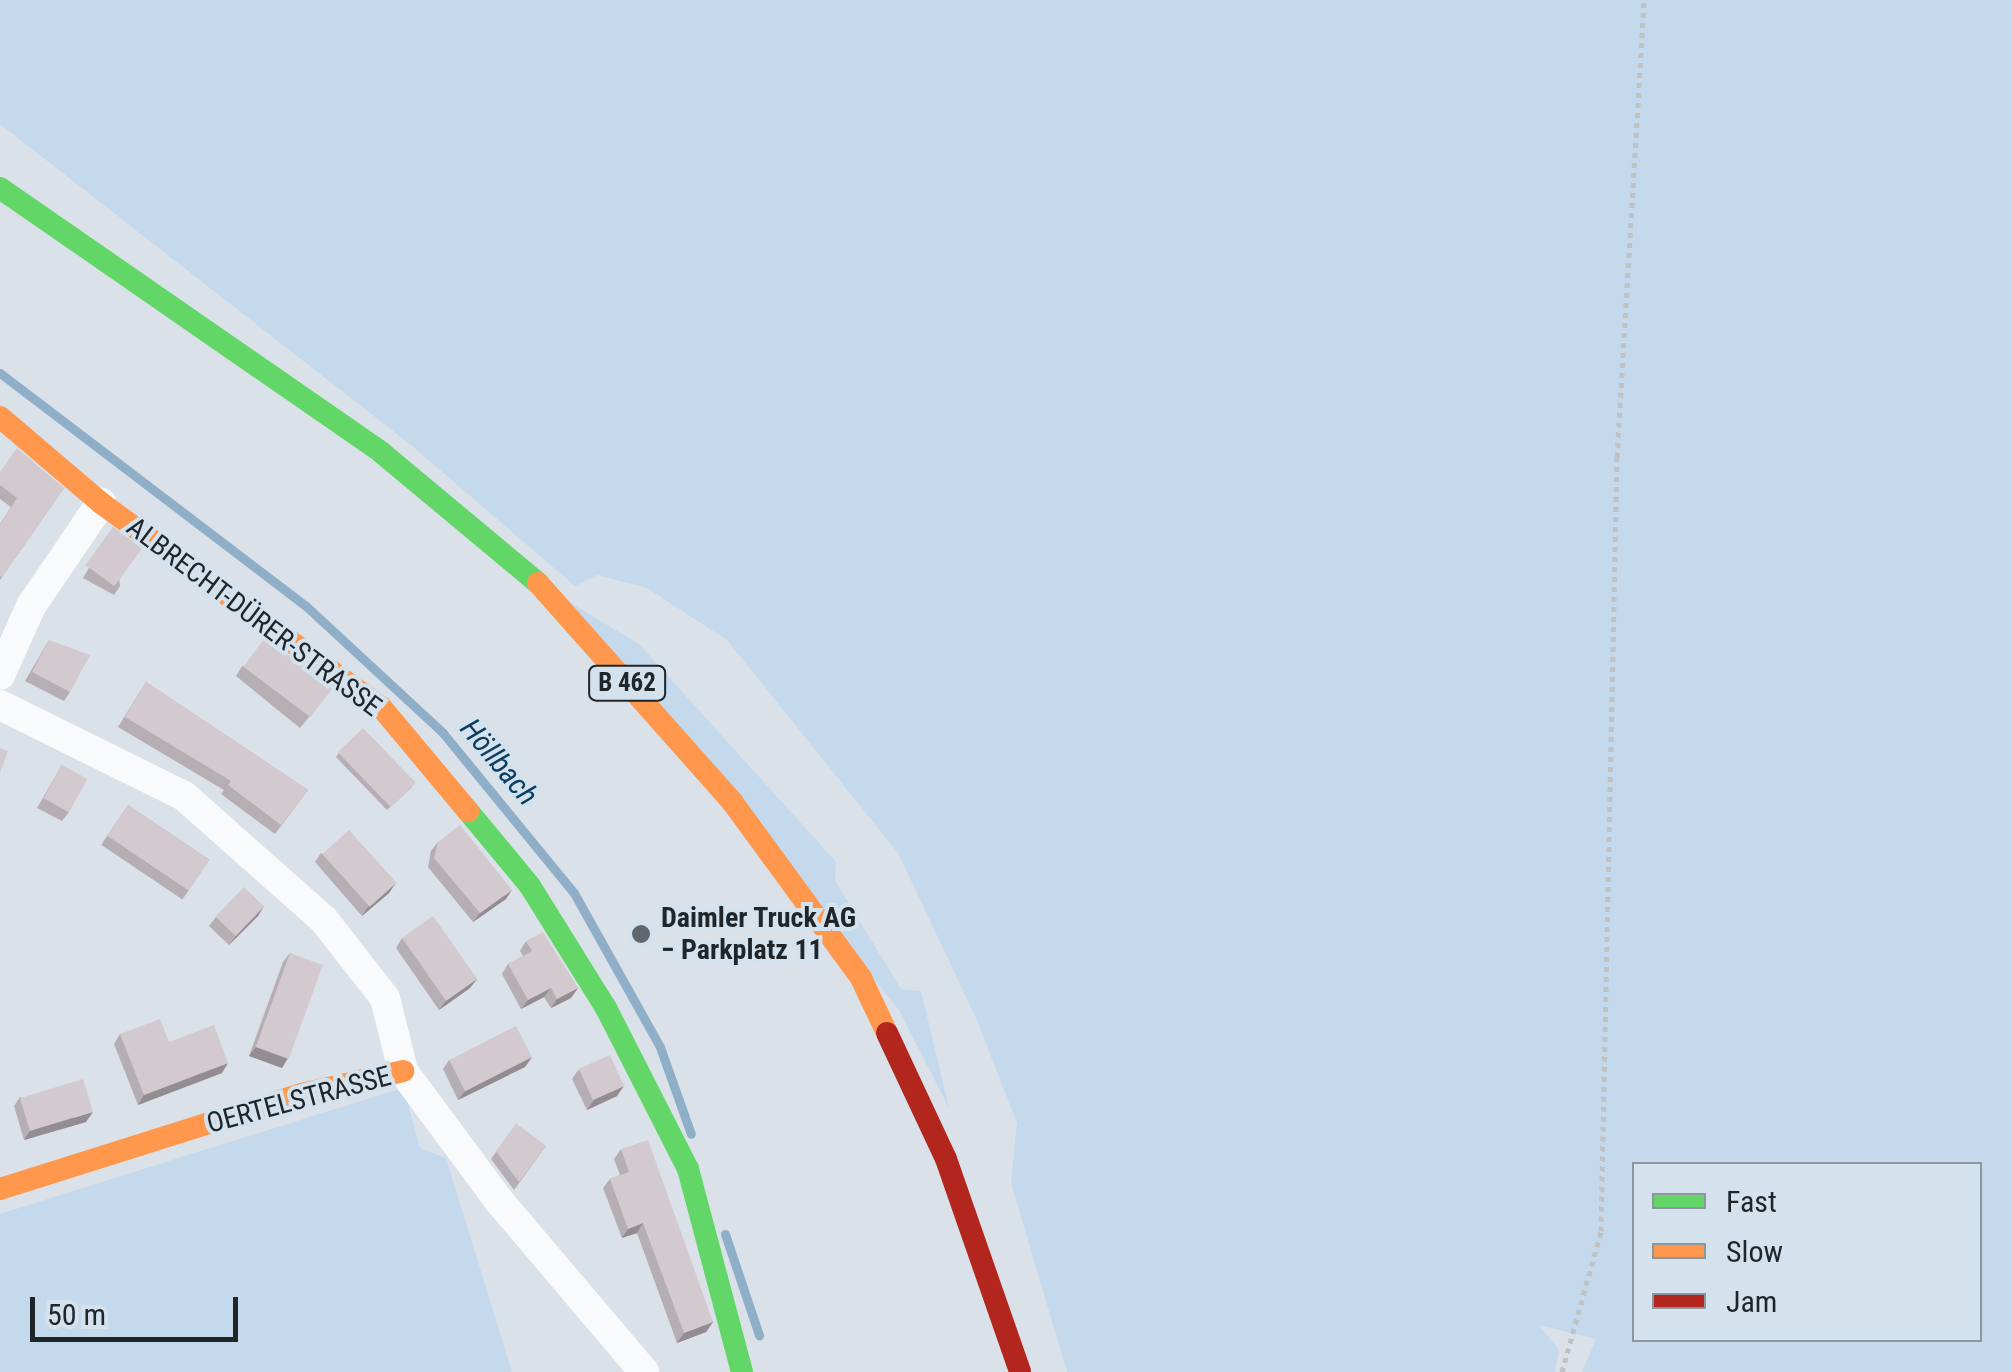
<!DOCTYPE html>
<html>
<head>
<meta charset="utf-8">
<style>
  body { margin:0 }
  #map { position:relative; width:2012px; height:1372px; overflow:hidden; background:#dae1e8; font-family:"Roboto Condensed",sans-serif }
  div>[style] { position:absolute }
  .green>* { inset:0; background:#c4d9eb }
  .stream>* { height:9px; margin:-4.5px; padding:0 4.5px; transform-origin:4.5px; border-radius:4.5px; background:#8faec8 }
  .path>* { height:5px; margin-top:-2.5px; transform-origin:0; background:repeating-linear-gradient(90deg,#c0c2c4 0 5px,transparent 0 10px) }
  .street>* { height:30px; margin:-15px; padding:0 15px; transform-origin:15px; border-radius:15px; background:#f9fafc }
  .fast>* { height:22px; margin:-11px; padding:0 11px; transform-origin:11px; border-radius:11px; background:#63d668 }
  .slow>* { height:22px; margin:-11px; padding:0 11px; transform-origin:11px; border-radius:11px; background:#ff974d }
  .jam>* { height:22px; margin:-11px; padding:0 11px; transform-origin:11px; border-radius:11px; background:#b3261e }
  .wall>* { inset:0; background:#b5aeb2; transform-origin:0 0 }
  .shaded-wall>* { inset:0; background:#938d91 }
  .building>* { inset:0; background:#d2cacf; transform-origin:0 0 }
  .dots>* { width:28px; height:28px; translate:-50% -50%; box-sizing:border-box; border:5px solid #d4e2ee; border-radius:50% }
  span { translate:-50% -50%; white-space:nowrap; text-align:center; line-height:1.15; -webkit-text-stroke:8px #d4e2ee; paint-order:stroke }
  .shield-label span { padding:2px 8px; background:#d4e2ee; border:2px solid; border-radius:8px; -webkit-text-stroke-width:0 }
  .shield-label { font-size:25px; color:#1f2529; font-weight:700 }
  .street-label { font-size:28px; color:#1f2529 }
  .poi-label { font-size:28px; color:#1f2529; font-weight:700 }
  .left { translate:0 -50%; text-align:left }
  .water-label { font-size:30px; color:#0c3e61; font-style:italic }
  .legend { position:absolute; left:1632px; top:1162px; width:350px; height:180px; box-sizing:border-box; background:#d4e2ee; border:2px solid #8c969f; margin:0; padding:12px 18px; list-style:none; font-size:30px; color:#1f2529 }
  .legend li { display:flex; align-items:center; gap:20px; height:50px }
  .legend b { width:50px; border:2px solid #8c969f }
  .scale { position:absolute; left:30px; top:1297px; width:208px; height:45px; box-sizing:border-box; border:5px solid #1f2529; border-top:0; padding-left:12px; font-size:30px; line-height:35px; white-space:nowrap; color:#1f2529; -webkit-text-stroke:8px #d4e2ee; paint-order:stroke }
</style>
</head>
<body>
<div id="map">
  <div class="green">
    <div style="clip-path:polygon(evenodd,0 0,2012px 0,2012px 1372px,1582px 1372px,1596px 1339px,1539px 1325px,1559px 1350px,1555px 1372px,1067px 1372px,1011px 1183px,1017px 1123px,976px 1018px,898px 853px,727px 640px,647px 588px,597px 575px,575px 586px,411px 445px,0 124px,0 0,1634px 1164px,1980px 1164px,1980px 1340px,1634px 1340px,1634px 1164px)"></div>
    <div style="clip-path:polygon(569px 602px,639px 644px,836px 862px,835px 881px,901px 989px,921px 991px,949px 1108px,899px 1010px)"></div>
    <div style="clip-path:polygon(396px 1090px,405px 1093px,420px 1148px,446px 1158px,512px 1372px,0 1372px,0 1214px)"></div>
  </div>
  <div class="stream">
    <div style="left:0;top:373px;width:385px;rotate:37.3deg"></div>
    <div style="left:306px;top:606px;width:187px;rotate:42.8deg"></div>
    <div style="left:443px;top:733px;width:207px;rotate:50.7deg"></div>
    <div style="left:574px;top:893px;width:176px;rotate:60.8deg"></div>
    <div style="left:660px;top:1047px;width:92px;rotate:70.4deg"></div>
    <div style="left:725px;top:1234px;width:107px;rotate:71.4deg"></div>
  </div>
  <div class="path">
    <div style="left:1562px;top:1372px;width:146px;rotate:-74.5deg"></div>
    <div style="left:1601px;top:1231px;width:774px;rotate:-88.82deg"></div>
    <div style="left:1617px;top:457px;width:458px;rotate:-86.6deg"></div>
  </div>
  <div class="street">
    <div style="left:0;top:675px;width:76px;rotate:-65.8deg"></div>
    <div style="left:31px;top:606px;width:125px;rotate:-55.8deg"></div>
    <div style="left:0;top:705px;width:205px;rotate:26.3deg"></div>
    <div style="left:184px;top:796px;width:187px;rotate:41.5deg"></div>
    <div style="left:324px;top:920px;width:99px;rotate:52deg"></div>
    <div style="left:385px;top:998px;width:75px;rotate:76.1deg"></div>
    <div style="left:403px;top:1071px;width:163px;rotate:53.5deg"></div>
    <div style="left:500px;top:1202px;width:223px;rotate:49.7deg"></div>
  </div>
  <div class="fast">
    <div style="left:0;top:188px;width:465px;rotate:34.7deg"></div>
    <div style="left:382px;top:453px;width:203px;rotate:39.8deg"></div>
    <div style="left:468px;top:811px;width:97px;rotate:50.4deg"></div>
    <div style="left:530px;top:886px;width:144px;rotate:58.1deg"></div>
    <div style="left:606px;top:1008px;width:181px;rotate:63deg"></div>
    <div style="left:688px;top:1169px;width:210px;rotate:75.1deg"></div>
  </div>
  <div class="slow">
    <div style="left:0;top:417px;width:133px;rotate:40.4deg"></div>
    <div style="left:101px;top:503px;width:346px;rotate:36.1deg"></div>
    <div style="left:381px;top:707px;width:136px;rotate:50.1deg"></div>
    <div style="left:538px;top:583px;width:294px;rotate:48.4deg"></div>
    <div style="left:733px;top:803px;width:217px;rotate:53.8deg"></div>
    <div style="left:861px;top:978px;width:61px;rotate:64.7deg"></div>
    <div style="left:0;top:1189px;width:317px;rotate:-17.5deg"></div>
    <div style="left:302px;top:1094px;width:104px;rotate:-12.8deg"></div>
  </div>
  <div class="jam">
    <div style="left:887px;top:1033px;width:139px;rotate:64.9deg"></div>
    <div style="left:946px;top:1159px;width:225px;rotate:70.8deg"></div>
  </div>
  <div class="wall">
    <div style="clip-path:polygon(0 472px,64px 488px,0 580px,0 524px,11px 507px,0 499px)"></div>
    <div style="clip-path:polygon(113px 527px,120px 586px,114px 595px,83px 578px)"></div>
    <div style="clip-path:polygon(49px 640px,70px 692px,64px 701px,25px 681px)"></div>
    <div style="clip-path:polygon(242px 666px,332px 689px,300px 728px,236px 676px)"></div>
    <div style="clip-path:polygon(146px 682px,308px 790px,275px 834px,221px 794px,224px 790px,118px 727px)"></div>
    <div style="clip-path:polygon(339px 753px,412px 787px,387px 810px,336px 757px)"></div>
    <div style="clip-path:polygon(62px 765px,69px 812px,62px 821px,37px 808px)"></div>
    <div style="left:128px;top:805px;width:98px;height:48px;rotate:34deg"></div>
    <div style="clip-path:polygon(438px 842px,506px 899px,473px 922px,428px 867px,431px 851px)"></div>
    <div style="clip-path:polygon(321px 853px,389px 893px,362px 916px,315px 862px)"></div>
    <div style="clip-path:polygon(264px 906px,258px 916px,229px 945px,209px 926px,216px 917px)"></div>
    <div style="clip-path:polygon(402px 938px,477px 979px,470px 988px,439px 1010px,396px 948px)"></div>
    <div style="clip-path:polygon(526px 941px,578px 988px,571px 998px,551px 1008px,544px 997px,521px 1009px,502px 974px,508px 964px,523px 956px,520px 951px)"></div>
    <div style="clip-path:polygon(290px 953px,288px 1058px,282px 1068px,249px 1056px,283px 962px)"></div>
    <div style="clip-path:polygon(120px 1034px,169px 1042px,222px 1073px,138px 1105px,114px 1044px)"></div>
    <div style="clip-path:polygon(532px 1057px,525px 1067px,458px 1100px,443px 1069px,449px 1060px)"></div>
    <div style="clip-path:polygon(579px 1069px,617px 1096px,587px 1110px,572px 1079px)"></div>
    <div style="clip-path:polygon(20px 1097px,86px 1122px,24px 1140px,14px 1106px)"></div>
    <div style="clip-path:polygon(516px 1124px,546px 1146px,514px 1190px,491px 1159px)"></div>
    <div style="clip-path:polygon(621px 1149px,713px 1322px,706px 1332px,677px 1343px,637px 1233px,622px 1238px,603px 1188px,610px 1179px,620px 1175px,614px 1159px)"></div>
  </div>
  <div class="shaded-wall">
    <div style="clip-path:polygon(396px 883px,389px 893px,362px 916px,368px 907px)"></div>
    <div style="clip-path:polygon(512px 890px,506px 899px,473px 922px,480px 913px)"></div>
    <div style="clip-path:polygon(264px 906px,258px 916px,229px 945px,236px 936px)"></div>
    <div style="clip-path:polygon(477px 979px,470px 988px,439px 1010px,446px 1001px)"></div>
    <div style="clip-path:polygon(551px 988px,544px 997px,521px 1009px,528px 1000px)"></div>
    <div style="clip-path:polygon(578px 988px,571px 998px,551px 1008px,557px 999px)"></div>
    <div style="clip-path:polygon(256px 1047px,288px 1058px,282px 1068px,249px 1056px)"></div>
    <div style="clip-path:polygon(532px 1057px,525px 1067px,458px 1100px,465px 1091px)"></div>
    <div style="clip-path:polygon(228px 1063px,222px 1073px,138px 1105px,144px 1095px)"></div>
    <div style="clip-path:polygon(624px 1086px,617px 1096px,587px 1110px,594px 1100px)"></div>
    <div style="clip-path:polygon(93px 1112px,86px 1122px,24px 1140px,30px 1131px)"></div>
    <div style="clip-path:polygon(643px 1223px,637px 1233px,622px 1238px,628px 1229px)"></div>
    <div style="clip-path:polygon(713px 1322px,706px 1332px,677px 1343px,684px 1333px)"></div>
  </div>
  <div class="building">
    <div style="clip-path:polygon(17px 448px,64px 488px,2px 577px,0 576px,0 525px,17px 498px,0 485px,0 472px)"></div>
    <div style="left:113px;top:527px;width:36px;height:47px;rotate:36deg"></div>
    <div style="left:265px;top:638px;width:84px;height:36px;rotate:37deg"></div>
    <div style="clip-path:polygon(49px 640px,90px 655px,70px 692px,32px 672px)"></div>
    <div style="clip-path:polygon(146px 682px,308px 790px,281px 825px,228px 785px,231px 781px,125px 717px)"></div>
    <div style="left:363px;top:728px;width:76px;height:35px;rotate:46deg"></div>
    <div style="clip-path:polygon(0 748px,8px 751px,0 773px)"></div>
    <div style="left:62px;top:765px;width:29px;height:38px;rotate:29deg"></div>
    <div style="left:128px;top:805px;width:98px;height:37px;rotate:34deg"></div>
    <div style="clip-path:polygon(460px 825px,512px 890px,480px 913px,434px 858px,438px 842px)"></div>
    <div style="left:349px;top:830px;width:71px;height:36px;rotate:48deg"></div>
    <div style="left:244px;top:887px;width:28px;height:41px;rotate:44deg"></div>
    <div style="left:433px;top:916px;width:77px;height:38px;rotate:55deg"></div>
    <div style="clip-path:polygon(543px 932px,578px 988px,557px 999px,551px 988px,528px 1000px,508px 964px,532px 951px,526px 941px)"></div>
    <div style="left:290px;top:953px;width:35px;height:100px;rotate:20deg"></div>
    <div style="clip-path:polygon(160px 1019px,169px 1042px,214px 1025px,228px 1063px,144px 1095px,120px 1034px)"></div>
    <div style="left:516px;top:1026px;width:35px;height:75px;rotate:63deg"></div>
    <div style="left:610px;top:1055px;width:34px;height:34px;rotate:66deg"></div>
    <div style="left:83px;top:1079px;width:34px;height:66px;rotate:73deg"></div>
    <div style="clip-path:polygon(516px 1124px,546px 1146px,519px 1182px,496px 1151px)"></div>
    <div style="clip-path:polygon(648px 1140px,713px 1322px,684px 1333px,643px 1223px,628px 1229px,610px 1179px,629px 1172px,621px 1149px)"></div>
  </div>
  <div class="dots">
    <div style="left:641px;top:934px;background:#60676c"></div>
  </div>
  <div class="shield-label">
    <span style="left:627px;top:683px">B 462</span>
  </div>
  <div class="street-label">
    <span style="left:254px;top:617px;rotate:37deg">ALBRECHT-DÜRER-STRASSE</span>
    <span style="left:299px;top:1100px;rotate:-15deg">OERTELSTRASSE</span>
  </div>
  <div class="poi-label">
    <span class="left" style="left:661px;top:934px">Daimler Truck AG<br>− Parkplatz 11</span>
  </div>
  <div class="water-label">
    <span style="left:499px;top:762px;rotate:50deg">Höllbach</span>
  </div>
  <ul class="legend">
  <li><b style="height:12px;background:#63d668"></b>Fast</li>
  <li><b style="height:12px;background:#ff974d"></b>Slow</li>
  <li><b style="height:12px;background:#b3261e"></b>Jam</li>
  </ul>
  <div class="scale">50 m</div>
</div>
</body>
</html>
